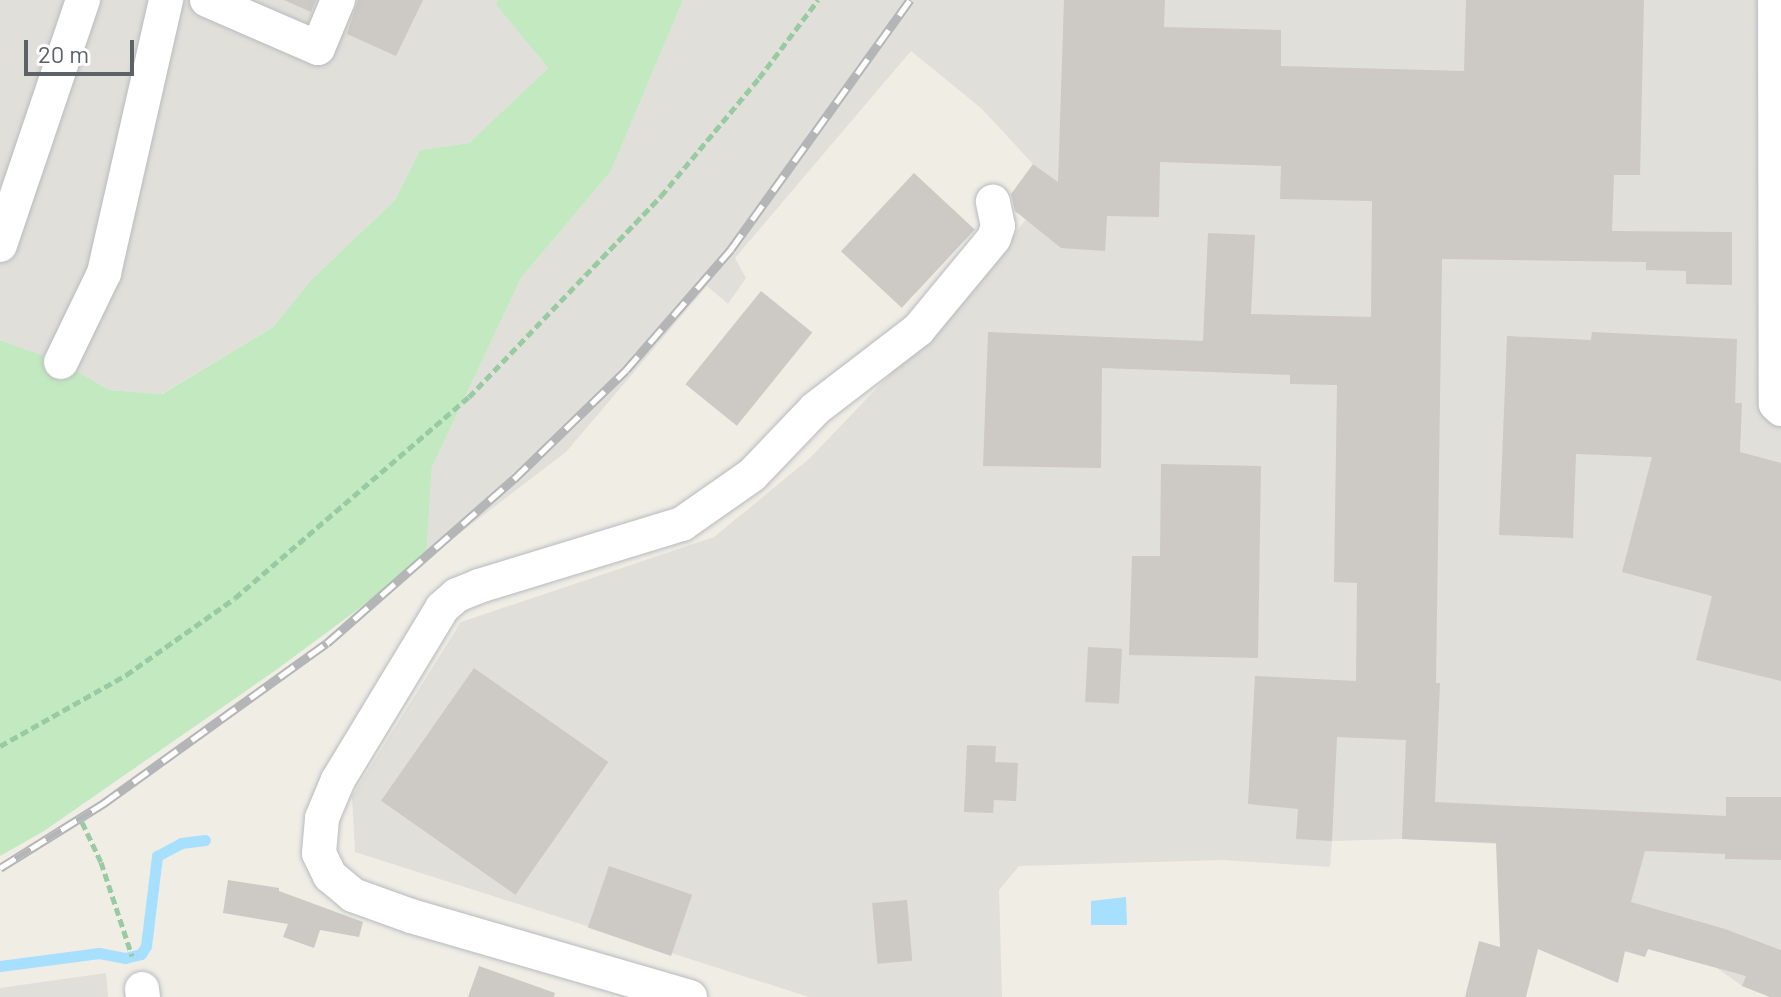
<!DOCTYPE html>
<html>
<head>
<meta charset="utf-8">
<style>
  body { margin:0 }
  #map { position:relative; width:1781px; height:997px; overflow:hidden; background:#f0ede5; font-family:Barlow,sans-serif }
  div>[style] { position:absolute }
  .industrial>* { inset:0; background:#e1dfd9 }
  .green>* { inset:0; background:#c3e9c0 }
  .water>* { inset:0; background:#a6dfff }
  .stream>* { height:11px; margin:-5.5px; padding:0 5.5px; transform-origin:5.5px; border-radius:5.5px; background:#a6dfff }
  .building>* { inset:0; background:#cdc9c4; transform-origin:0 0 }
  .path>* { height:5px; margin-top:-2.5px; transform-origin:0; background:repeating-linear-gradient(90deg,#98cba2 0 8px,transparent 0 12px) }
  .roads { filter:drop-shadow(0 0 2px #b7bbc0) drop-shadow(0 0 2px #b7bbc0) }
  .minor>* { height:34px; margin:-17px; padding:0 17px; transform-origin:17px; border-radius:17px; background:#fff }
  .rail>* { height:9px; margin-top:-4.5px; transform-origin:0; background:repeating-linear-gradient(90deg,#fff 0 18px,#b4b5b6 0 36px); box-sizing:border-box; border-block:2px solid #b4b5b6 }
  span { translate:-50% -50%; white-space:nowrap; text-align:center; line-height:1.15; -webkit-text-stroke:6px #fff; paint-order:stroke }
  .scale { position:absolute; left:24px; top:40px; width:110px; height:36px; box-sizing:border-box; border:4px solid #5c6266; border-top:0; padding-left:10px; font-size:24px; line-height:28px; white-space:nowrap; color:#5c6266; -webkit-text-stroke:6px #fff; paint-order:stroke }
</style>
</head>
<body>
<div id="map">
  <div class="industrial">
    <div style="clip-path:polygon(0 0,497px 0,496px 5px,548px 68px,469px 143px,420px 150px,395px 200px,311px 280px,273px 327px,161px 394px,109px 390px,61px 362px,0 340px)"></div>
    <div style="clip-path:polygon(683px 0,1773px 0,1781px 411px,1781px 997px,1742px 986px,1717px 968px,1648px 949px,1645px 957px,1591px 942px,1580px 848px,1402px 839px,1332px 841px,1330px 867px,1222px 860px,1019px 866px,999px 890px,1002px 997px,809px 997px,355px 852px,352px 796px,461px 622px,714px 537px,809px 459px,969px 292px,1056px 181px,1033px 164px,981px 108px,911px 51px,735px 258px,746px 278px,728px 304px,707px 286px,566px 452px,426px 559px,432px 467px,521px 278px,611px 171px)"></div>
    <div style="clip-path:polygon(106px 973px,108px 997px,0 997px,0 988px)"></div>
  </div>
  <div class="green">
    <div style="clip-path:polygon(497px 0,683px 0,611px 171px,521px 278px,432px 467px,426px 559px,276px 670px,44px 831px,0 856px,0 340px,61px 362px,109px 390px,162px 394px,273px 327px,311px 280px,395px 200px,420px 150px,469px 143px,548px 68px,496px 5px)"></div>
  </div>
  <div class="water">
    <div style="clip-path:polygon(1126px 897px,1127px 925px,1091px 925px,1091px 901px)"></div>
  </div>
  <div class="stream">
    <div style="left:0;top:966px;width:100px;rotate:-7.5deg"></div>
    <div style="left:99px;top:953px;width:26px;rotate:11deg"></div>
    <div style="left:125px;top:958px;width:16px;rotate:-14deg"></div>
    <div style="left:141px;top:954px;width:9px;rotate:-58deg"></div>
    <div style="left:146px;top:946px;width:91px;rotate:-83deg"></div>
    <div style="left:157px;top:856px;width:27px;rotate:-28deg"></div>
    <div style="left:181px;top:843px;width:24px;rotate:-7deg"></div>
  </div>
  <div class="building">
    <div style="clip-path:polygon(284px 0,316px 0,311px 12px)"></div>
    <div style="clip-path:polygon(358px 0,423px 0,396px 56px,347px 34px)"></div>
    <div style="clip-path:polygon(1064px 0,1165px 0,1164px 27px,1281px 30px,1281px 66px,1464px 71px,1466px 0,1644px 0,1640px 175px,1614px 175px,1612px 231px,1732px 232px,1732px 285px,1686px 284px,1686px 271px,1646px 270px,1646px 262px,1442px 259px,1436px 683px,1440px 683px,1435px 802px,1726px 816px,1726px 797px,1781px 797px,1781px 860px,1725px 859px,1725px 854px,1645px 851px,1631px 902px,1725px 929px,1781px 950px,1781px 997px,1770px 997px,1742px 986px,1746px 976px,1648px 949px,1645px 957px,1625px 951px,1618px 983px,1538px 949px,1526px 997px,1465px 997px,1479px 941px,1500px 947px,1496px 843px,1402px 839px,1406px 740px,1337px 737px,1332px 841px,1296px 839px,1298px 809px,1248px 804px,1255px 676px,1356px 681px,1357px 583px,1334px 582px,1337px 385px,1290px 384px,1290px 375px,1102px 368px,1101px 468px,983px 466px,988px 332px,1203px 341px,1208px 233px,1255px 235px,1251px 314px,1371px 317px,1372px 201px,1280px 199px,1281px 166px,1160px 162px,1159px 217px,1107px 216px,1105px 251px,1061px 248px,1015px 211px,1011px 194px,1033px 164px,1058px 182px)"></div>
    <div style="left:914px;top:173px;width:83px;height:107px;rotate:43deg"></div>
    <div style="left:761px;top:291px;width:66px;height:120px;rotate:39deg"></div>
    <div style="clip-path:polygon(1592px 332px,1737px 339px,1735px 403px,1742px 403px,1740px 452px,1781px 463px,1781px 681px,1696px 660px,1712px 596px,1622px 572px,1652px 457px,1576px 454px,1573px 538px,1499px 535px,1507px 336px,1591px 340px)"></div>
    <div style="clip-path:polygon(1161px 464px,1261px 466px,1258px 658px,1129px 655px,1132px 556px,1160px 556px)"></div>
    <div style="left:1088px;top:647px;width:34px;height:55px;rotate:3deg"></div>
    <div style="left:474px;top:668px;width:164px;height:162px;rotate:35deg"></div>
    <div style="clip-path:polygon(967px 745px,996px 746px,995px 762px,1018px 763px,1016px 801px,994px 800px,993px 813px,964px 812px)"></div>
    <div style="left:609px;top:866px;width:88px;height:65px;rotate:19deg"></div>
    <div style="clip-path:polygon(228px 880px,279px 888px,279px 891px,363px 922px,359px 937px,320px 930px,314px 948px,283px 937px,288px 924px,223px 913px)"></div>
    <div style="left:907px;top:900px;width:61px;height:35px;rotate:85deg"></div>
    <div style="clip-path:polygon(479px 966px,555px 993px,554px 997px,468px 997px)"></div>
  </div>
  <div class="path">
    <div style="left:0;top:746px;width:145px;rotate:-29.4deg"></div>
    <div style="left:126px;top:675px;width:133px;rotate:-35.2deg"></div>
    <div style="left:235px;top:598px;width:308px;rotate:-40.7deg"></div>
    <div style="left:469px;top:397px;width:278px;rotate:-46.3deg"></div>
    <div style="left:661px;top:196px;width:153px;rotate:-50.3deg"></div>
    <div style="left:759px;top:78px;width:98px;rotate:-52.9deg"></div>
    <div style="left:82px;top:822px;width:44px;rotate:64.6deg"></div>
    <div style="left:101px;top:862px;width:99px;rotate:71.7deg"></div>
  </div>
  <div class="roads">
    <div class="minor">
      <div style="left:207px;top:0;width:121px;rotate:23.4deg"></div>
      <div style="left:318px;top:48px;width:52px;rotate:-67.4deg"></div>
      <div style="left:1775px;top:0;width:404px;rotate:89.9deg"></div>
      <div style="left:1776px;top:404px;width:7px;rotate:45deg"></div>
      <div style="left:0;top:245px;width:259px;rotate:-71.3deg"></div>
      <div style="left:61px;top:362px;width:99px;rotate:-64.2deg"></div>
      <div style="left:104px;top:273px;width:280px;rotate:-77.2deg"></div>
      <div style="left:142px;top:989px;width:8px;rotate:83deg"></div>
      <div style="left:690px;top:997px;width:291px;rotate:-163.8deg"></div>
      <div style="left:411px;top:916px;width:62px;rotate:-160.1deg"></div>
      <div style="left:353px;top:895px;width:30px;rotate:-140deg"></div>
      <div style="left:330px;top:876px;width:25px;rotate:-116deg"></div>
      <div style="left:319px;top:853px;width:35px;rotate:-85deg"></div>
      <div style="left:322px;top:818px;width:41px;rotate:-67.2deg"></div>
      <div style="left:338px;top:780px;width:201px;rotate:-58.8deg"></div>
      <div style="left:442px;top:608px;width:20px;rotate:-41deg"></div>
      <div style="left:457px;top:595px;width:24px;rotate:-22deg"></div>
      <div style="left:479px;top:586px;width:212px;rotate:-17deg"></div>
      <div style="left:682px;top:524px;width:85px;rotate:-35deg"></div>
      <div style="left:752px;top:475px;width:91px;rotate:-46.3deg"></div>
      <div style="left:815px;top:409px;width:130px;rotate:-37.5deg"></div>
      <div style="left:918px;top:330px;width:119px;rotate:-50.4deg"></div>
      <div style="left:994px;top:238px;width:13px;rotate:-72deg"></div>
      <div style="left:998px;top:226px;width:25px;rotate:-102deg"></div>
    </div>
  </div>
  <div class="rail">
    <div style="left:0;top:868px;width:123px;rotate:-32deg"></div>
    <div style="left:104px;top:803px;width:274px;rotate:-35.7deg"></div>
    <div style="left:327px;top:643px;width:249px;rotate:-41.3deg"></div>
    <div style="left:514px;top:479px;width:156px;rotate:-44.2deg"></div>
    <div style="left:626px;top:370px;width:160px;rotate:-49deg"></div>
    <div style="left:731px;top:249px;width:307px;rotate:-54.3deg"></div>
  </div>
  <div class="scale">20 m</div>
</div>
</body>
</html>
